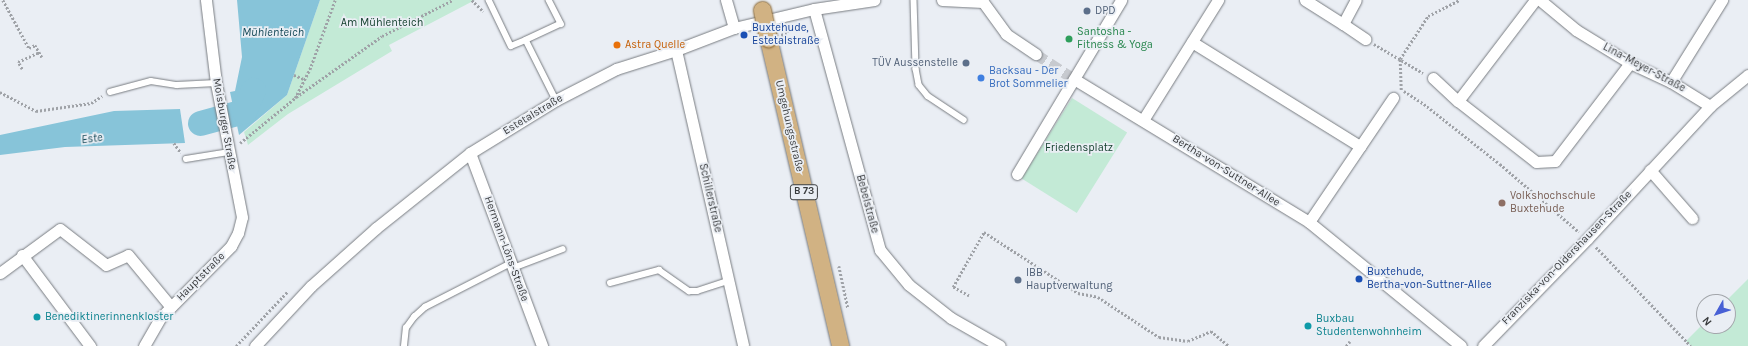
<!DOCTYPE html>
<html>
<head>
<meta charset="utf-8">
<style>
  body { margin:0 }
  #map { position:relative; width:1748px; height:346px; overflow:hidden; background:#eaeef4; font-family:Karla,sans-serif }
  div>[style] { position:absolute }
  .green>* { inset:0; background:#c3ead6; transform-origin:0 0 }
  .water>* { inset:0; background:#87c4d9 }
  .river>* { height:25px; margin:-12.5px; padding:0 12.5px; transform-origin:12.5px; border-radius:12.5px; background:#87c4d9 }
  .street-tunnel>* { height:11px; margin-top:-5.5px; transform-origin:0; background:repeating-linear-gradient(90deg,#c7cacf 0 11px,transparent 0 16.5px) }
  .path>* { height:2.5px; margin-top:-1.25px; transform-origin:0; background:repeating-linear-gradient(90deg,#9fa2a7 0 2px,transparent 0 4px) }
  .roads { filter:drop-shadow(0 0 1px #787c81) drop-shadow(0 0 1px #787c81) }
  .lane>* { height:5.5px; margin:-2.75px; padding:0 2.75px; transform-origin:2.75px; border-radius:2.75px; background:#fff }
  .street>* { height:11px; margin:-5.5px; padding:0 5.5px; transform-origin:5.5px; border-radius:5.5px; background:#fff }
  .primary>* { height:17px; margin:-8.5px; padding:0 8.5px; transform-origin:8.5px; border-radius:8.5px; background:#d1b283 }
  .bridges { filter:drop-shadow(0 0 1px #886735) drop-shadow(0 0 1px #886735) }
  .primary-bridge>* { height:17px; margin:-8.5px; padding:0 8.5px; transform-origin:8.5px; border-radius:8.5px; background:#d1b283 }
  .dots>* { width:11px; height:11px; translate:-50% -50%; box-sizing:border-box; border:2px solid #eaeef4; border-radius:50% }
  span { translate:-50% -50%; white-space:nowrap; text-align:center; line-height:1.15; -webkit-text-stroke:3.5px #eaeef4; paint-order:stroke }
  .shield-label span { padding:1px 3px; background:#eaeef4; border:1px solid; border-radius:3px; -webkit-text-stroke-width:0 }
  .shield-label { font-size:10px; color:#393b3d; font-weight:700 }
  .service-label { font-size:11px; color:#4e5e75 }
  .left { translate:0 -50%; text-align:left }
  .right { translate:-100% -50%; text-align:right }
  .park-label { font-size:11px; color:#15412f }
  .transit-label { font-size:11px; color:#164399 }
  .leisure-label { font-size:11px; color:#27864d }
  .food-label { font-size:11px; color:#c56008 }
  .street-label { font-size:11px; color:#393b3d }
  .shop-label { font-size:11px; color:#366cbe }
  .education-label { font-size:11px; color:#785e54 }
  .culture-label { font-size:11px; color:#0d838f }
  .water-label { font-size:12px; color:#144857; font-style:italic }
  .north { position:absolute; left:1696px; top:294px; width:40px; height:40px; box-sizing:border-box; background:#eaeef4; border:1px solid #a3a6ab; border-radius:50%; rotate:231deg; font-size:11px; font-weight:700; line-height:16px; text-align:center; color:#393b3d }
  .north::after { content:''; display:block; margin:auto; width:14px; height:18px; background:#4860d5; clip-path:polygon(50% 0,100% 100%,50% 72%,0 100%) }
</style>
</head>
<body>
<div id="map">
  <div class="green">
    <div style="clip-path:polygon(320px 0,475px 0,389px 45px,392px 51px,288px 114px,248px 145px,244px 132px,287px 95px)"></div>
    <div style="left:1072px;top:98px;width:65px;height:95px;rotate:32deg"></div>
    <div style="clip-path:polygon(1748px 279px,1748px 346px,1691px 346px,1686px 341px,1704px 323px,1704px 326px,1728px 326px,1728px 302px,1725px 302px)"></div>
  </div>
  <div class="water">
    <div style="clip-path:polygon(237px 0,320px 0,287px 95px,239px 135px,230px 92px,235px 91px,242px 57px)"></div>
    <div style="clip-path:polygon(180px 109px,185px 143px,65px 147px,0 155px,0 135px,114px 111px)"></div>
  </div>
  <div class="river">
    <div style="left:200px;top:123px;width:46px;rotate:-15.3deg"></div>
    <div style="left:244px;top:111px;width:23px;rotate:-67deg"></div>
  </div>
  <div class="street-tunnel">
    <div style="left:1036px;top:54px;width:45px;rotate:33.3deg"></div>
  </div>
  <div class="path">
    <div style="left:3px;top:0;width:55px;rotate:61.6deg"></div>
    <div style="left:29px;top:48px;width:7px;rotate:-27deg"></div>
    <div style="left:35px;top:45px;width:14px;rotate:60deg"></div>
    <div style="left:472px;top:0;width:16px;rotate:45deg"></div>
    <div style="left:781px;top:35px;width:6px;rotate:-18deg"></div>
    <div style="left:787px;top:33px;width:5px;rotate:-101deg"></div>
    <div style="left:1374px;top:44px;width:57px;rotate:30.6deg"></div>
    <div style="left:22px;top:69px;width:8px;rotate:-120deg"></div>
    <div style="left:18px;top:62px;width:23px;rotate:-25deg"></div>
    <div style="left:294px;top:75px;width:11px;rotate:22deg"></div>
    <div style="left:1401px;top:90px;width:31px;rotate:-92deg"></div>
    <div style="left:1400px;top:59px;width:51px;rotate:-56.9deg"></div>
    <div style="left:1428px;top:16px;width:35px;rotate:-27deg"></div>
    <div style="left:1404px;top:91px;width:24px;rotate:33deg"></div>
    <div style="left:1424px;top:104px;width:97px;rotate:38.3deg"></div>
    <div style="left:1500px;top:164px;width:104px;rotate:40.7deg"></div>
    <div style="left:0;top:92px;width:41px;rotate:27.8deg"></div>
    <div style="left:36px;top:111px;width:56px;rotate:-8.3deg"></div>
    <div style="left:91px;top:103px;width:13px;rotate:-32deg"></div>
    <div style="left:296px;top:97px;width:105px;rotate:-35.3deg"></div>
    <div style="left:382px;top:36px;width:80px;rotate:-26.9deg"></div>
    <div style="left:174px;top:143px;width:12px;rotate:55deg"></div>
    <div style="left:240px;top:143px;width:71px;rotate:-39.3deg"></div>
    <div style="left:295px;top:98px;width:36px;rotate:-63deg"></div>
    <div style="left:311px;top:66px;width:70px;rotate:-70deg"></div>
    <div style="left:1596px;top:247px;width:137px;rotate:46.2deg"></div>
    <div style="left:839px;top:266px;width:43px;rotate:77.9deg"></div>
    <div style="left:969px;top:296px;width:18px;rotate:-151deg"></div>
    <div style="left:953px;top:287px;width:63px;rotate:-60.6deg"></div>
    <div style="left:984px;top:232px;width:112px;rotate:33deg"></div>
    <div style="left:1078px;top:293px;width:20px;rotate:11deg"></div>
    <div style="left:1098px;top:297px;width:73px;rotate:33.3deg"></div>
    <div style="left:1159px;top:337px;width:29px;rotate:8deg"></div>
    <div style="left:1188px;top:341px;width:25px;rotate:-23deg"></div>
    <div style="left:1211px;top:331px;width:23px;rotate:40deg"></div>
    <div style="left:236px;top:346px;width:76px;rotate:-46.6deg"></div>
    <div style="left:1346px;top:346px;width:6px;rotate:-51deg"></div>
  </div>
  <div class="roads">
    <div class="lane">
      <div style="left:489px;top:0;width:51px;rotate:64.4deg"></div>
      <div style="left:511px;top:46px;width:16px;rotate:-22deg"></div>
      <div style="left:549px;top:0;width:27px;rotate:63deg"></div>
      <div style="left:561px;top:24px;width:38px;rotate:155deg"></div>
      <div style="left:526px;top:40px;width:67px;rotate:63.4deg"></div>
      <div style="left:914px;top:0;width:69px;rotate:88.3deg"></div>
      <div style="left:916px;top:69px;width:16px;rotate:79deg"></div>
      <div style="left:919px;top:85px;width:14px;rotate:51deg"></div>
      <div style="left:928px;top:96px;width:43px;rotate:33.7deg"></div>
      <div style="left:110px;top:92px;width:42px;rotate:-15deg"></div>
      <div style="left:151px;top:81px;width:26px;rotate:9deg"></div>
      <div style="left:177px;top:85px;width:39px;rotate:-3deg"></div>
      <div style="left:186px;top:159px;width:44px;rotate:-9.2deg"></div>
      <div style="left:513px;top:268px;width:53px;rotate:-20.8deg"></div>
      <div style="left:610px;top:283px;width:51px;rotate:-14.9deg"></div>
      <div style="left:659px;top:270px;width:37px;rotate:35deg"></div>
      <div style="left:689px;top:291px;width:8px"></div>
      <div style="left:697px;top:291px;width:33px;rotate:-18deg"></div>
      <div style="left:404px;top:346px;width:18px;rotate:-84deg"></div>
      <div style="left:406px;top:328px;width:14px;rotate:-54deg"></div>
      <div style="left:414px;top:317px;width:15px;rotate:-42deg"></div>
      <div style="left:425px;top:307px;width:97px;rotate:-27.1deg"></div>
    </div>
    <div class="street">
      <div style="left:726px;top:0;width:29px;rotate:74deg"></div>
      <div style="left:942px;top:0;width:41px;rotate:2.8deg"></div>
      <div style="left:1305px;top:0;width:45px;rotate:32.3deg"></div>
      <div style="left:1343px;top:24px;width:27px;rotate:-62deg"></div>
      <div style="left:1535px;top:0;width:127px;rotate:127.3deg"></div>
      <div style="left:1458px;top:101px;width:99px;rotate:38deg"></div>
      <div style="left:1536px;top:162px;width:19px;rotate:-3deg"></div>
      <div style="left:1555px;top:161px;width:123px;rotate:-52.6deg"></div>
      <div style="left:1540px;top:0;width:47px;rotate:39.8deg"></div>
      <div style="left:1576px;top:30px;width:63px;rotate:31.4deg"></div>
      <div style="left:1630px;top:63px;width:45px;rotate:24.9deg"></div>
      <div style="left:1671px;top:82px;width:46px;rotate:31.6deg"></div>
      <div style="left:983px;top:2px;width:39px;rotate:54deg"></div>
      <div style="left:1006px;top:34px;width:36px;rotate:34deg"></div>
      <div style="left:814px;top:9px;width:250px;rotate:74.7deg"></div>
      <div style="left:880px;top:250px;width:45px;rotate:50.4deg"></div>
      <div style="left:909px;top:285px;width:53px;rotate:38.2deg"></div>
      <div style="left:951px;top:318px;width:56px;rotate:29.7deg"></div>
      <div style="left:1343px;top:24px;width:27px;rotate:34deg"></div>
      <div style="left:1192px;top:42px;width:198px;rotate:31.8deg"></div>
      <div style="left:676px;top:50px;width:303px;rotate:77.2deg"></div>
      <div style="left:1433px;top:78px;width:34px;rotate:43deg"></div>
      <div style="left:1074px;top:79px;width:275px;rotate:31.3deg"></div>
      <div style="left:1309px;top:222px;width:196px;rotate:39.2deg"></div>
      <div style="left:1671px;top:82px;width:97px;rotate:-58.1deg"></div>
      <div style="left:1143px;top:120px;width:142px;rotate:-58deg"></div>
      <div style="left:470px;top:153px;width:206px;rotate:69.5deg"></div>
      <div style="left:1650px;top:170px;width:64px;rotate:48.8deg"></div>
      <div style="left:1017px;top:174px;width:203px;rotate:-59.1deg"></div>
      <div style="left:1309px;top:222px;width:150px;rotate:-55.9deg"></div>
      <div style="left:22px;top:255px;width:114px;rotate:53.2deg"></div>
      <div style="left:0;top:273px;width:74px;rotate:-36.3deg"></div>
      <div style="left:60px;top:229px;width:58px;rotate:38deg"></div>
      <div style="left:106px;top:265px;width:24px;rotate:-24deg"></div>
      <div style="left:128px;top:255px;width:67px;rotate:50.4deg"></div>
      <div style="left:144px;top:346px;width:34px;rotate:-60deg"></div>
      <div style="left:161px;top:317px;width:100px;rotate:-45.4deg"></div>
      <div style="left:231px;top:246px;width:15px;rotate:-62deg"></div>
      <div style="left:238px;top:233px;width:16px;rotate:-76deg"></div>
      <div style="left:242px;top:217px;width:136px;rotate:-101deg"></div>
      <div style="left:216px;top:83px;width:84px;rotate:-96.9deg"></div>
      <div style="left:255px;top:346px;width:82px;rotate:-47deg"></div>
      <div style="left:311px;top:286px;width:87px;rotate:-41.7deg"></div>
      <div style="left:376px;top:228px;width:120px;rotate:-38.6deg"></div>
      <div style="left:470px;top:153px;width:101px;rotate:-31.6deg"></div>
      <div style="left:556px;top:100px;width:68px;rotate:-27.3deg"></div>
      <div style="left:616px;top:69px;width:63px;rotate:-17.6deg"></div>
      <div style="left:676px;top:50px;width:62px;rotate:-20.8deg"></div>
      <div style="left:734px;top:28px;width:82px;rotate:-13.4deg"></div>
      <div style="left:814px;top:9px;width:61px;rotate:-8.5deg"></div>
      <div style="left:1483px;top:346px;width:149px;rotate:-45.8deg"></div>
      <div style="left:1587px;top:239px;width:181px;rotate:-47.2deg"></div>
      <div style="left:1710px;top:106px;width:49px;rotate:-39.2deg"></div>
    </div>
    <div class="primary">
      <div style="left:768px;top:38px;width:316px;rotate:76.8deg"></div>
    </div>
  </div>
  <div class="bridges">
    <div class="primary-bridge">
      <div style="left:762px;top:10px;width:29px;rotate:78deg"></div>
    </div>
  </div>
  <div class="dots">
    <div style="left:1087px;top:11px;background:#5c6f8a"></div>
    <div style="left:744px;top:35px;background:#1a4fb4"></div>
    <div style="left:1069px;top:39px;background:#2e9e5b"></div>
    <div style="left:617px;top:45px;background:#e8710a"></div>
    <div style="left:966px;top:63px;background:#5c6f8a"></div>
    <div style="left:981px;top:78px;background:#3f7fe0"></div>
    <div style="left:1502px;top:203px;background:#8d6e63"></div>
    <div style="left:1359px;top:279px;background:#1a4fb4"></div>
    <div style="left:1018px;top:280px;background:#5c6f8a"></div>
    <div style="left:37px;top:317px;background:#0f9aa8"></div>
    <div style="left:1308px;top:326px;background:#0f9aa8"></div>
  </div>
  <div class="shield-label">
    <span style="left:804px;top:192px">B 73</span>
  </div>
  <div class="service-label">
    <span class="left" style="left:1095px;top:11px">DPD</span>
    <span class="right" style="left:958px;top:63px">TÜV Aussenstelle</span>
    <span class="left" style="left:1026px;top:280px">IBB<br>Hauptverwaltung</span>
  </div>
  <div class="park-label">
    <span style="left:382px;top:23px">Am Mühlenteich</span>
    <span style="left:1079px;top:148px">Friedensplatz</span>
  </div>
  <div class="transit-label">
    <span class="left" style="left:752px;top:35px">Buxtehude,<br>Estetalstraße</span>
    <span class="left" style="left:1367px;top:279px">Buxtehude,<br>Bertha-von-Suttner-Allee</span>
  </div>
  <div class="leisure-label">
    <span class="left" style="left:1077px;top:39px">Santosha -<br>Fitness &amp; Yoga</span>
  </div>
  <div class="food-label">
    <span class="left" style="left:625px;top:45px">Astra Quelle</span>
  </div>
  <div class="street-label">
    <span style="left:1644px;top:68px;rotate:28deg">Lina-Meyer-Straße</span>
    <span style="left:533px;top:115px;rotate:-31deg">Estetalstraße</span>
    <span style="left:224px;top:124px;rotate:80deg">Moisburger Straße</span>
    <span style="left:789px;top:126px;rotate:77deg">Umgehungsstraße</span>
    <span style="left:1226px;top:171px;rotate:32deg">Bertha-von-Suttner-Allee</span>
    <span style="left:710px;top:198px;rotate:77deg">Schillerstraße</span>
    <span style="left:867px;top:204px;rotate:75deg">Bebelstraße</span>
    <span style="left:506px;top:249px;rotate:70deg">Hermann-Löns-Straße</span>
    <span style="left:1567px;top:258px;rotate:-46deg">Franziska-von-Oldershausen-Straße</span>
    <span style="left:201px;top:277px;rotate:-45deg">Hauptstraße</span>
  </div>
  <div class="shop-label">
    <span class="left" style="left:989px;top:78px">Backsau - Der<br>Brot Sommelier</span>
  </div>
  <div class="education-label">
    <span class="left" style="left:1510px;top:203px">Volkshochschule<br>Buxtehude</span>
  </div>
  <div class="culture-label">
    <span class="left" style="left:45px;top:317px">Benediktinerinnenkloster</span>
    <span class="left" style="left:1316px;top:326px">Buxbau<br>Studentenwohnheim</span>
  </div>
  <div class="water-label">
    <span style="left:273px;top:33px">Mühlenteich</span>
    <span style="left:92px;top:139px;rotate:-7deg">Este</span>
  </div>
  <div class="north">N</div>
</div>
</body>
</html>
